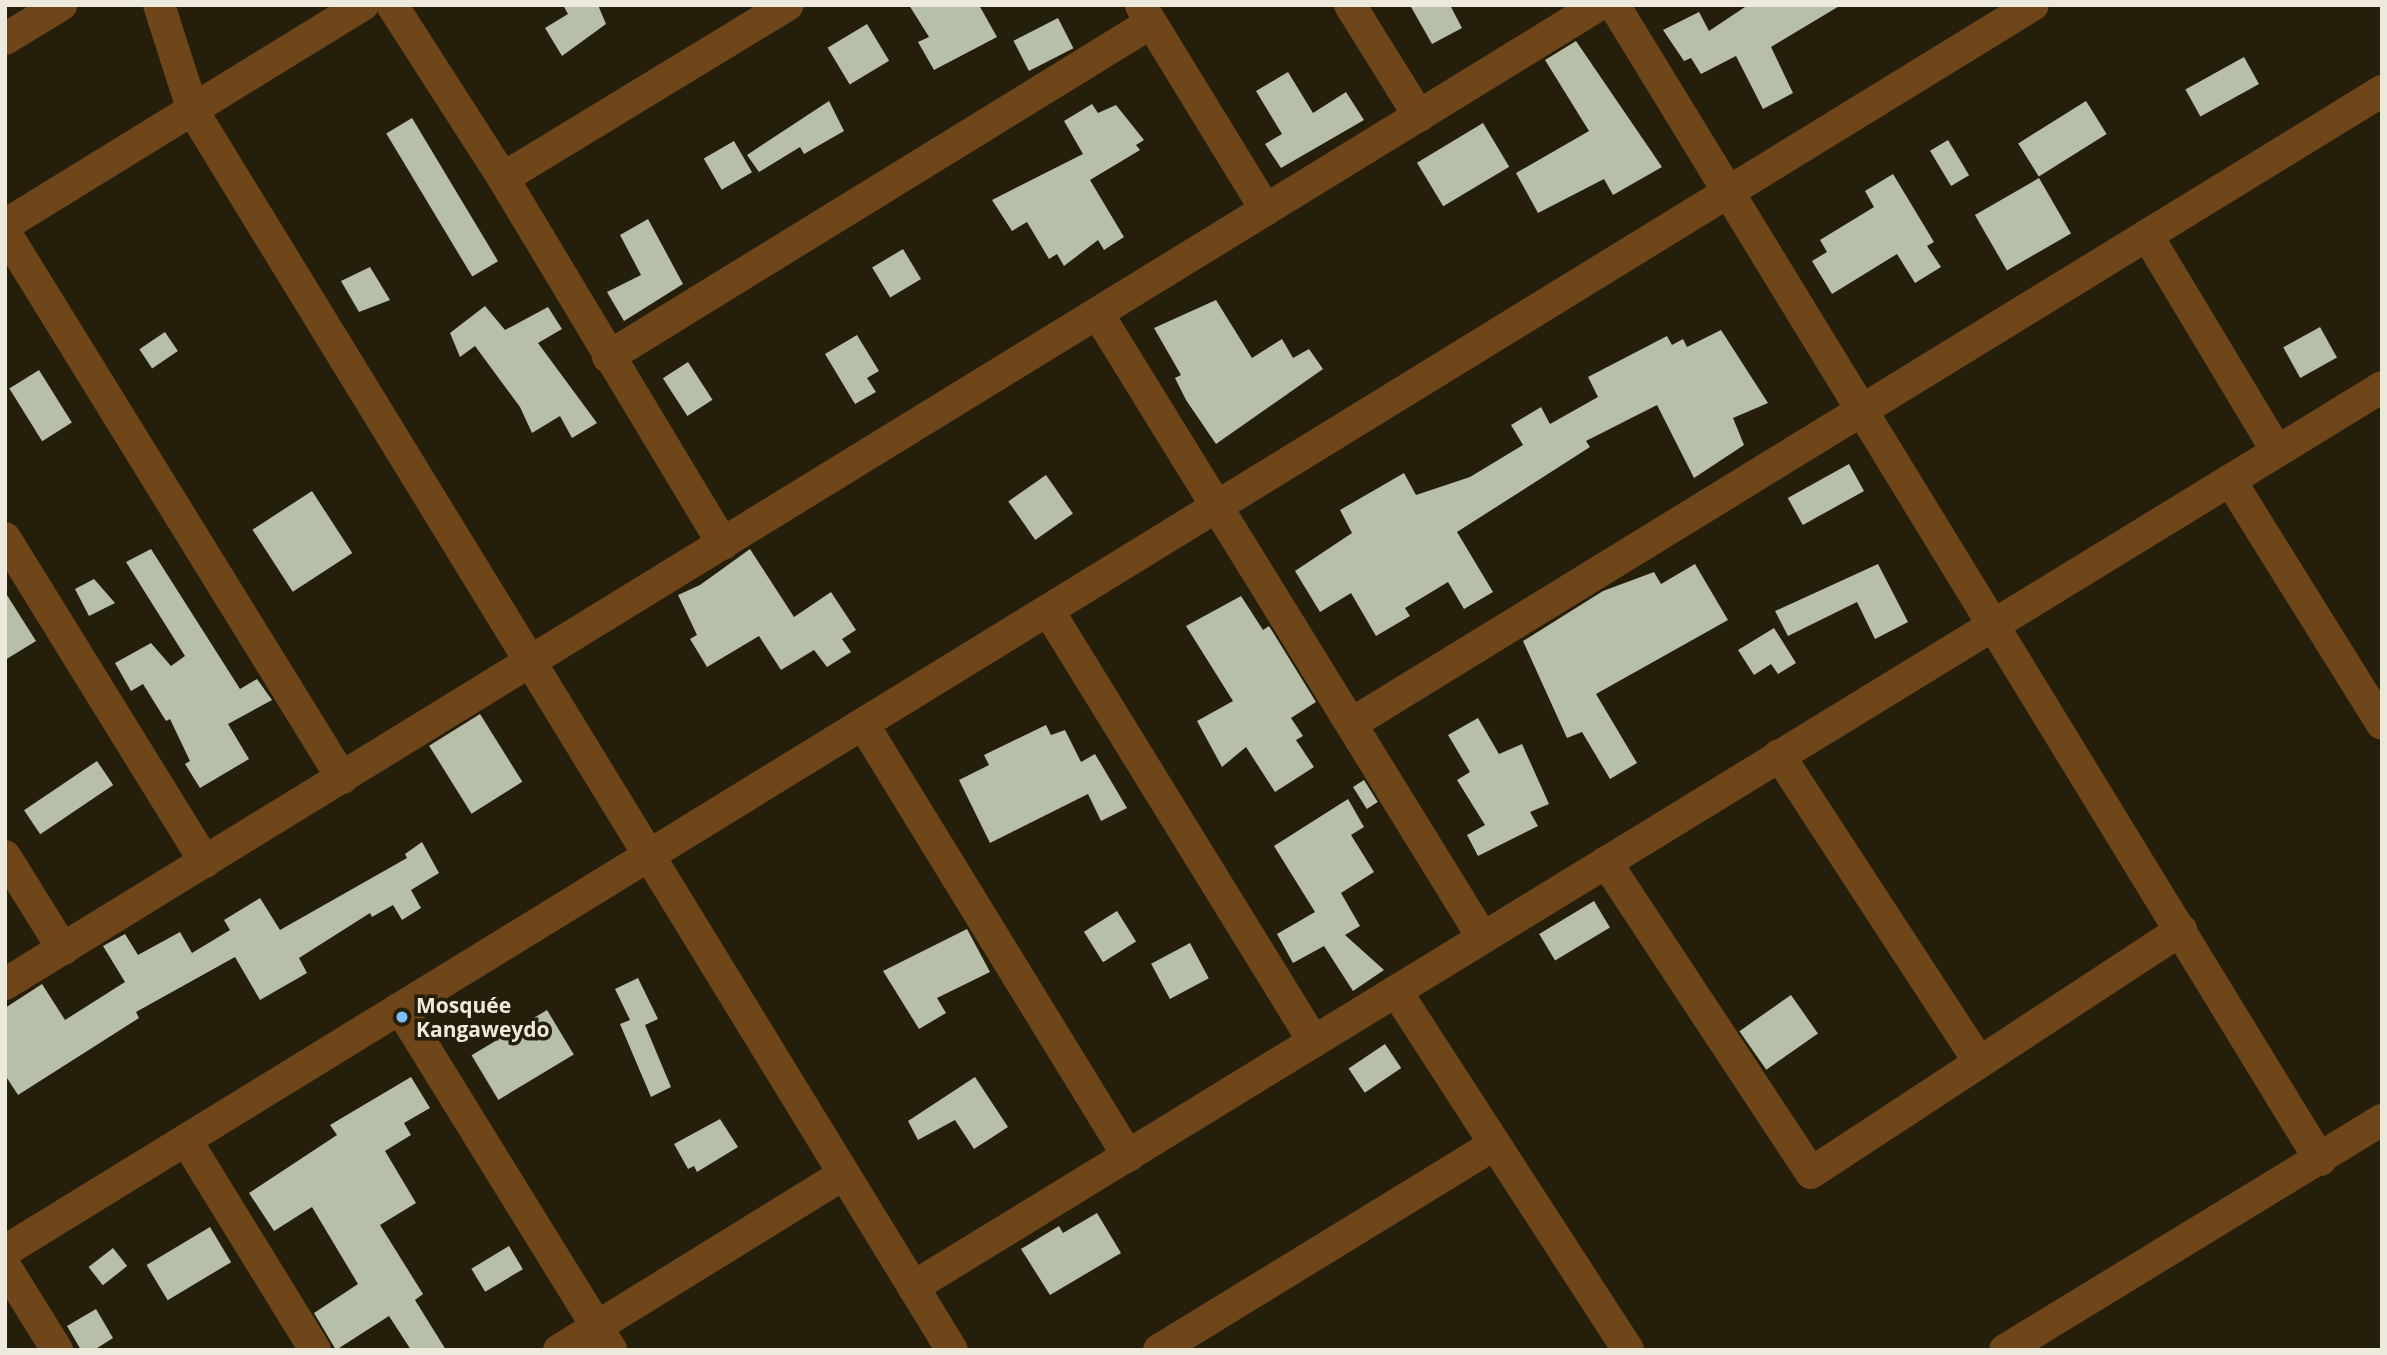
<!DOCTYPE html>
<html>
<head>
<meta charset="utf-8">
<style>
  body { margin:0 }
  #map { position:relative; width:2387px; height:1355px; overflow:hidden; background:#241e0a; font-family:"Open Sans",sans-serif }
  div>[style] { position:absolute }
  .building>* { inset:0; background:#b7bfa8; transform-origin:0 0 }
  .street>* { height:32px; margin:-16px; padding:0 16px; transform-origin:16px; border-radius:16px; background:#6f451a }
  .dots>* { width:19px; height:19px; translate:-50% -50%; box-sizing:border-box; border:4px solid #241e0a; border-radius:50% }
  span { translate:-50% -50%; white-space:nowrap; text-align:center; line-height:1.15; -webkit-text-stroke:7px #241e0a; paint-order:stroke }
  .poi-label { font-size:21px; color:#ede9dd; font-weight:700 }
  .left { translate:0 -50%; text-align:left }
  .frame { position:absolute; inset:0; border:7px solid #ede9dd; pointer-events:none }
</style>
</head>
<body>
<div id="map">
  <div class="building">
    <div style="clip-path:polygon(563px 5px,598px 5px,606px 24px,562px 56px,545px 28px,568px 14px)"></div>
    <div style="clip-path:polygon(909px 5px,979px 5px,997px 37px,934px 70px,918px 42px,929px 37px)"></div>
    <div style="clip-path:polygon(1410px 5px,1450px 5px,1462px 28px,1432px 44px)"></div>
    <div style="clip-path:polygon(1748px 5px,1841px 5px,1771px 47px,1793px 93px,1763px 109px,1736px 56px,1701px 74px,1691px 58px,1684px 61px,1663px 30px,1699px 12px,1709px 31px)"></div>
    <div style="left:1058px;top:18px;width:34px;height:50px;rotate:63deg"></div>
    <div style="left:867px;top:24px;width:43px;height:46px;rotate:59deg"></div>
    <div style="clip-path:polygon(1576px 41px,1662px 167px,1613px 195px,1604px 179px,1538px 213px,1516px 173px,1589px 131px,1545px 60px)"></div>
    <div style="left:2244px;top:57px;width:31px;height:67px;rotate:61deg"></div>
    <div style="clip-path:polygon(1288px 72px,1313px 113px,1346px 92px,1364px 120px,1281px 168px,1265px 144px,1282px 134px,1256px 91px)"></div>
    <div style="clip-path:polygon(829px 101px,844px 131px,804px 154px,800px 147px,759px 172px,747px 155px)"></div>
    <div style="left:2086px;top:101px;width:39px;height:80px;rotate:58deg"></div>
    <div style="clip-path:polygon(1092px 104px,1098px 113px,1116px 105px,1144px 140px,1136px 145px,1140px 150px,1090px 180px,1124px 237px,1104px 250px,1098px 240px,1064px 266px,1057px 254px,1049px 259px,1027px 222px,1012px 231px,992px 200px,1083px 154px,1064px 121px)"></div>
    <div style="left:412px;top:118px;width:167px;height:30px;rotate:59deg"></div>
    <div style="left:1483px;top:123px;width:51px;height:77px;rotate:59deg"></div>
    <div style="left:1948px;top:140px;width:41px;height:21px;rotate:59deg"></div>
    <div style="left:734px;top:141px;width:36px;height:35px;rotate:60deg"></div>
    <div style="clip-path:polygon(1893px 174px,1934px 242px,1927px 246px,1941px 267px,1915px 283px,1897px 254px,1832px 294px,1812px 261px,1827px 252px,1820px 240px,1874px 207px,1865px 191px)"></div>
    <div style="left:2039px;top:178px;width:64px;height:74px;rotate:60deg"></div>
    <div style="clip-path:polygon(648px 219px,683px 284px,624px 321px,607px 292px,641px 275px,620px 235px)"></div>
    <div style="left:903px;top:249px;width:35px;height:36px;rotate:59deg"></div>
    <div style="clip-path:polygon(370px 267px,390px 300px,359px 312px,341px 281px)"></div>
    <div style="clip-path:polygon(1216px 300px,1252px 358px,1282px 339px,1293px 358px,1309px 349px,1323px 369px,1216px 444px,1186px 400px,1175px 378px,1181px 375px,1154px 328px)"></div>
    <div style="clip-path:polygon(485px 306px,505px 330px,548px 307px,562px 329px,538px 343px,597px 423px,572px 438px,560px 416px,532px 433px,520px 407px,475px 346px,460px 357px,450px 333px)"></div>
    <div style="left:2320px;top:327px;width:35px;height:42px;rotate:61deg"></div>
    <div style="clip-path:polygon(1721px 330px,1768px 403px,1733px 418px,1744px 445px,1694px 478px,1657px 405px,1586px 441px,1590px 447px,1457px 532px,1493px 592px,1464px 609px,1448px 582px,1405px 608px,1410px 616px,1376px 636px,1351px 593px,1320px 612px,1295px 571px,1352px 533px,1340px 510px,1404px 473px,1416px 495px,1470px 477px,1523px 445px,1511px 425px,1541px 407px,1550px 424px,1598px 397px,1588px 377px,1667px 336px,1672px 345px,1683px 339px,1687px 347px)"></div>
    <div style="left:165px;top:332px;width:23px;height:31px;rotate:56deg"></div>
    <div style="clip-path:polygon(857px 335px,879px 371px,867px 378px,876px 392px,855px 404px,825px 354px)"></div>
    <div style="left:688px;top:362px;width:45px;height:30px;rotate:57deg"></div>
    <div style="left:39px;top:370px;width:62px;height:35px;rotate:58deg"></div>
    <div style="left:1849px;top:464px;width:31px;height:70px;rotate:61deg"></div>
    <div style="left:1046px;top:475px;width:47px;height:46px;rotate:55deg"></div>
    <div style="left:312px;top:491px;width:74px;height:71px;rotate:57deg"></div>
    <div style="clip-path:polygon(151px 549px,240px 689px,257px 679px,272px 700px,228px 724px,249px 759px,200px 788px,185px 764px,190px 761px,170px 719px,166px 721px,143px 684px,131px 691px,115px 663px,151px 643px,171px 666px,185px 656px,126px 562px)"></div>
    <div style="clip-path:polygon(750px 549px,794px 617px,831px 592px,856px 630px,842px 639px,851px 652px,827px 667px,814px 650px,781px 670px,759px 636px,707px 667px,690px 639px,697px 635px,678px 595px,700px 585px)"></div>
    <div style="clip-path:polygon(1695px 564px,1728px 620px,1596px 694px,1637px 763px,1610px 779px,1582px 732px,1567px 738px,1523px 641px,1603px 591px,1654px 572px,1661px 584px)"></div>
    <div style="clip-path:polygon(1878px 564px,1908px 622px,1875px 639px,1857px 602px,1788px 636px,1775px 611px)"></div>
    <div style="clip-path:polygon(94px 579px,115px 603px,89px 616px,75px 589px)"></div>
    <div style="clip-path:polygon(5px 592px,36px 641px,5px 660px)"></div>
    <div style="clip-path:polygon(1241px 596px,1263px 630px,1269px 626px,1316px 702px,1291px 718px,1303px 736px,1296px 740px,1314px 767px,1275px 792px,1246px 747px,1222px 767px,1197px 721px,1233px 701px,1186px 626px)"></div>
    <div style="clip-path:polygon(1774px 628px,1796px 663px,1778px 674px,1771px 664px,1754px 675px,1738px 650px)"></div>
    <div style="left:480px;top:714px;width:80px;height:60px;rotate:58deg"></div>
    <div style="clip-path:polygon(1478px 718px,1499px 754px,1522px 744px,1549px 804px,1530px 812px,1538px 826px,1478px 856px,1467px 835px,1485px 825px,1457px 780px,1470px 772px,1448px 735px)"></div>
    <div style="clip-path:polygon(1046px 725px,1051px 735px,1065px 730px,1081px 762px,1095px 754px,1127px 808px,1101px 821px,1088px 794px,990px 843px,959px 780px,989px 765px,984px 755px)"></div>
    <div style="left:97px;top:761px;width:29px;height:88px;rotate:56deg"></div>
    <div style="left:1364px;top:780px;width:26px;height:13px;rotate:58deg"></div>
    <div style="clip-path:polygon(1348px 799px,1364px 827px,1351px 835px,1374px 872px,1341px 893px,1360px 926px,1345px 935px,1384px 970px,1353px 991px,1324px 946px,1293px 963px,1277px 934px,1315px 912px,1274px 846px)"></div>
    <div style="clip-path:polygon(422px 842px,439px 873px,411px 890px,421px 908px,402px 920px,393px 905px,372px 917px,370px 913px,299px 958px,307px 973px,260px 1000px,235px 957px,136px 1012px,139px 1018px,18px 1095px,5px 1075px,5px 1008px,42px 984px,65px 1020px,125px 982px,103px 946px,125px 934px,138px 955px,180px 932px,192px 953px,230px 930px,224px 920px,260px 898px,280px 930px,407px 858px,405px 854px)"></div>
    <div style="left:1594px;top:901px;width:31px;height:64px;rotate:59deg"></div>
    <div style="left:1117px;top:911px;width:36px;height:39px;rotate:58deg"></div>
    <div style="clip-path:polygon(967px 929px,990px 972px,937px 998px,946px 1013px,919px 1029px,883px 971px)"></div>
    <div style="left:1190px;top:943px;width:40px;height:44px;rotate:62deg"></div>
    <div style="clip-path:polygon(638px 978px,658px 1019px,645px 1025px,671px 1087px,651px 1097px,620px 1024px,630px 1020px,615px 989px)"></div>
    <div style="left:1791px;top:995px;width:47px;height:63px;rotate:55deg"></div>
    <div style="left:547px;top:1010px;width:52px;height:88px;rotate:59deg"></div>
    <div style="left:1385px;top:1044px;width:29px;height:44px;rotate:56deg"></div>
    <div style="clip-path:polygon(411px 1077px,430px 1108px,404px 1123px,411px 1135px,385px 1151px,416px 1203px,380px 1225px,423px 1294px,415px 1300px,446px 1350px,411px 1350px,389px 1316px,336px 1350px,314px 1313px,358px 1284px,312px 1207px,274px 1231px,249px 1193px,337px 1135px,330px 1125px)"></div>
    <div style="clip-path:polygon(975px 1077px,1008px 1127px,974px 1149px,955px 1120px,918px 1140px,908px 1121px)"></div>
    <div style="clip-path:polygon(720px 1119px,738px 1147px,697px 1172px,694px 1166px,688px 1169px,674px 1144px)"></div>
    <div style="clip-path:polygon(1097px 1213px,1121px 1253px,1050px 1295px,1021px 1249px,1059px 1226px,1063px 1233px)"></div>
    <div style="left:210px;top:1227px;width:41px;height:74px;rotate:59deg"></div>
    <div style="left:509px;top:1246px;width:27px;height:44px;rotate:59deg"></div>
    <div style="left:113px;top:1248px;width:23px;height:31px;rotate:52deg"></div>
    <div style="clip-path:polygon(96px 1309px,113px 1338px,94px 1350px,81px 1350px,67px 1326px)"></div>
  </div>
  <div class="street">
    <div style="left:159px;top:5px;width:111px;rotate:72.2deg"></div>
    <div style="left:193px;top:111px;width:1453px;rotate:58.51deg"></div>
    <div style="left:392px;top:5px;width:206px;rotate:57.3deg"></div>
    <div style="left:503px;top:178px;width:427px;rotate:59deg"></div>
    <div style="left:1350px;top:5px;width:131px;rotate:58.1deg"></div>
    <div style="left:1614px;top:5px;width:1354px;rotate:58.56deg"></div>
    <div style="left:1141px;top:6px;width:239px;rotate:58.5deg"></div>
    <div style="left:5px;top:39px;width:66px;rotate:-31.3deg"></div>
    <div style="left:503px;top:178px;width:333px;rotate:-31.3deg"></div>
    <div style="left:5px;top:225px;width:420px;rotate:-31.6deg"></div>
    <div style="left:5px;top:232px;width:642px;rotate:58.32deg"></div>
    <div style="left:2147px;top:235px;width:252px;rotate:59deg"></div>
    <div style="left:1098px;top:314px;width:733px;rotate:58.33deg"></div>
    <div style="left:608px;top:357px;width:637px;rotate:-31.6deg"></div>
    <div style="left:2230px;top:480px;width:287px;rotate:58.1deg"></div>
    <div style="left:5px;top:538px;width:381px;rotate:58.3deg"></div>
    <div style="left:1048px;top:610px;width:507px;rotate:58.38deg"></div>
    <div style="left:863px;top:724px;width:507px;rotate:58.47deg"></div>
    <div style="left:1351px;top:724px;width:1210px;rotate:-31.55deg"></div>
    <div style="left:1779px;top:755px;width:366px;rotate:56.9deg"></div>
    <div style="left:5px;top:856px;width:110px;rotate:58.1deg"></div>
    <div style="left:1606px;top:862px;width:372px;rotate:56.6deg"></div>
    <div style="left:1811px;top:1173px;width:443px;rotate:-33.3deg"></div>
    <div style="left:5px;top:984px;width:1871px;rotate:-31.56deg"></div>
    <div style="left:1396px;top:991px;width:427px;rotate:57.1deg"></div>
    <div style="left:400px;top:1008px;width:402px;rotate:58.3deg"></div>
    <div style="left:186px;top:1140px;width:246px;rotate:58.4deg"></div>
    <div style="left:5px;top:1251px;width:2380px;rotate:-31.57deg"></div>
    <div style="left:5px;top:1266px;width:99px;rotate:58.2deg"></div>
    <div style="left:913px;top:1287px;width:1723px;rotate:-31.49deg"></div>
    <div style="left:559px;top:1350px;width:335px;rotate:-31.7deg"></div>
    <div style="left:1159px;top:1350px;width:394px;rotate:-31.5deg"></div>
    <div style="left:2005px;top:1350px;width:442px;rotate:-31.4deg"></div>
  </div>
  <div class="dots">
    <div style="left:402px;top:1017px;background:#7bbef8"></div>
  </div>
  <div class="poi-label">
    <span class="left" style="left:416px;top:1017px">Mosquée<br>Kangaweydo</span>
  </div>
  <div class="frame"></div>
</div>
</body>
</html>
